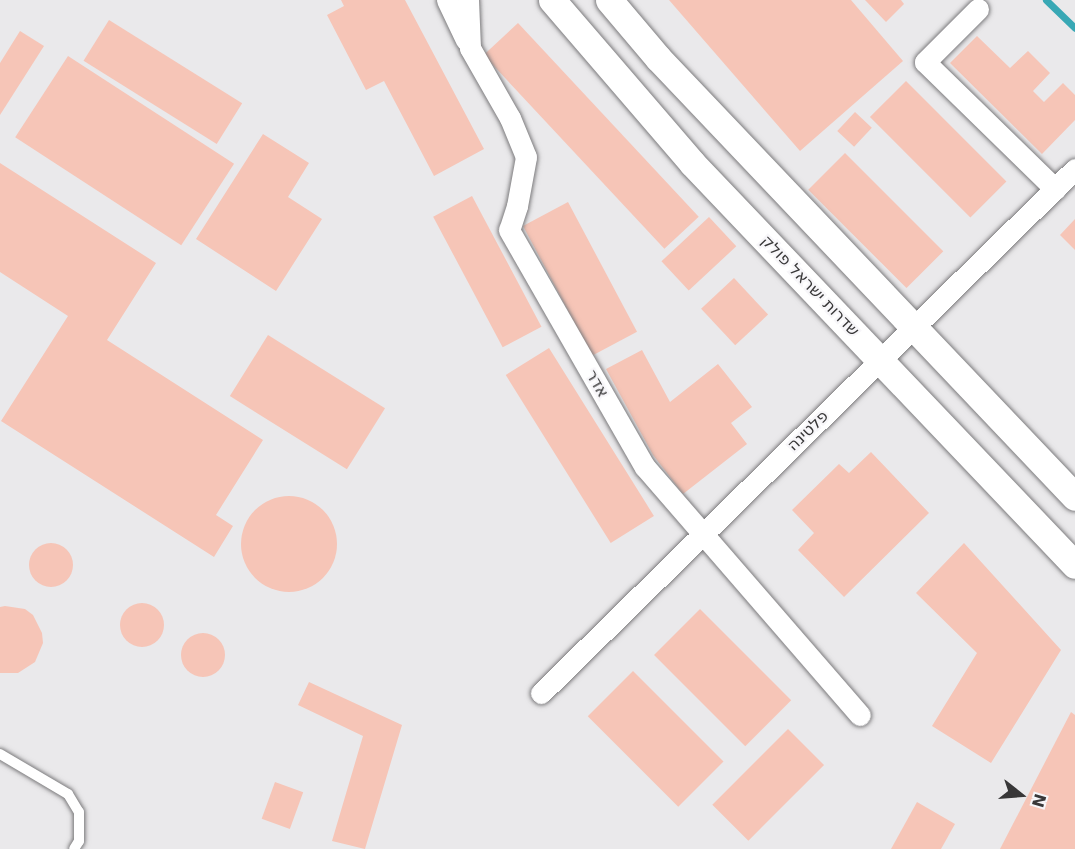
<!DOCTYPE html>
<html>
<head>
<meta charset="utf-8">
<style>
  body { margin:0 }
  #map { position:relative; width:1075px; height:849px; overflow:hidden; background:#eae9eb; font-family:"DejaVu Sans",Heebo,sans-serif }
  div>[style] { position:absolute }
  .stream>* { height:7px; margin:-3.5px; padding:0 3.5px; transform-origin:3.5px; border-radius:3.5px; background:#39a8b5 }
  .building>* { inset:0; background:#f6c5b7; transform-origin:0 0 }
  .round { border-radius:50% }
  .roads { filter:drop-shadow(0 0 2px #7c7b7d) drop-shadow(0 0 2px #7c7b7d) }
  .service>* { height:10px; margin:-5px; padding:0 5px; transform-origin:5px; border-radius:5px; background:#fff }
  .minor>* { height:21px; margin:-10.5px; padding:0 10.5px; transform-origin:10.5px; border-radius:10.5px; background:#fff }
  .tertiary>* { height:27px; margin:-13.5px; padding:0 13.5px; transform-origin:13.5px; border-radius:13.5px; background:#fff }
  span { translate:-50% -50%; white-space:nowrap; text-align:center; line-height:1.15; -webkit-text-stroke:4.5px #f7f6f9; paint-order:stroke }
  .street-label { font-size:16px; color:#383738 }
  .north { position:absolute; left:991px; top:765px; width:60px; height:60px; -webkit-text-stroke:4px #f7f6f9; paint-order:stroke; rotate:107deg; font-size:16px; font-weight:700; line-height:24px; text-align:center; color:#383738 }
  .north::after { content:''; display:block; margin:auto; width:21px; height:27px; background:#383738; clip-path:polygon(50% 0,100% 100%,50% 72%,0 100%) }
</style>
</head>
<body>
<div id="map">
  <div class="stream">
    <div style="left:1046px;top:0;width:40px;rotate:44deg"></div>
  </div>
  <div class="building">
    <div style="clip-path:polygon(341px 0,405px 0,484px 149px,434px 176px,384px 81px,366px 90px,327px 15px,344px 6px)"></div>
    <div style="clip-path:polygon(669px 0,851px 0,903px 61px,800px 151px)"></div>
    <div style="clip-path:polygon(865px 0,901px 0,904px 4px,886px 22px)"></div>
    <div style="left:109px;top:20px;width:157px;height:48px;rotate:32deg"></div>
    <div style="left:518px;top:23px;width:265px;height:47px;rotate:47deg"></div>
    <div style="clip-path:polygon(20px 31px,44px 46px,0 115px,0 63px)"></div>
    <div style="clip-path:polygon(977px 36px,1010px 68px,1028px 51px,1050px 73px,1033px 91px,1044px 102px,1063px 83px,1075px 95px,1075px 120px,1042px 154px,950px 63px)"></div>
    <div style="left:68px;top:56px;width:198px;height:97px;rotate:33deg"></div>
    <div style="left:906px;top:81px;width:142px;height:51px;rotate:45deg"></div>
    <div style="left:855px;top:112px;width:23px;height:26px;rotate:43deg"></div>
    <div style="clip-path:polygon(263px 134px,309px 163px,288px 197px,322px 219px,276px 291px,196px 239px)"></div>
    <div style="left:845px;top:153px;width:139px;height:52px;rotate:45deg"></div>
    <div style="clip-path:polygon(0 163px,156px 263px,107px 340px,263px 440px,216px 515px,233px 526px,214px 557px,1px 421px,68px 316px,0 272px)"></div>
    <div style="left:472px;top:196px;width:148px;height:44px;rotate:62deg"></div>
    <div style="left:568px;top:202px;width:147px;height:51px;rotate:62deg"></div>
    <div style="left:709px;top:217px;width:40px;height:65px;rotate:47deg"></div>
    <div style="clip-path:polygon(1075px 219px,1075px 250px,1060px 235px)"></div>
    <div style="left:734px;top:278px;width:50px;height:45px;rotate:47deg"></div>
    <div style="left:268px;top:335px;width:138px;height:72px;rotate:32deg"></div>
    <div style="left:549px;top:348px;width:198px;height:51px;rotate:58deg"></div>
    <div style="clip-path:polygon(642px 350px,670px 402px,718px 364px,752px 407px,731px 423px,747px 444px,683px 494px,653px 455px,606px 369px)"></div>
    <div style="clip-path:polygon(871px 452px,929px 513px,844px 597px,798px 550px,814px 533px,792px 510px,839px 464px,849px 473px)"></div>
    <div class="round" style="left:241px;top:496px;width:96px;height:96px"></div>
    <div class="round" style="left:29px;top:543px;width:44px;height:44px"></div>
    <div style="clip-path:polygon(964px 543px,1061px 650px,991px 763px,932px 726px,977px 653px,916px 593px)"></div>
    <div class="round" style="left:120px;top:603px;width:44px;height:44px"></div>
    <div style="clip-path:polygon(5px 606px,25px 609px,33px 615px,42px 633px,43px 643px,35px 662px,18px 673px,0 673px,0 607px)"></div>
    <div style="left:700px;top:609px;width:129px;height:65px;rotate:45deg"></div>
    <div class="round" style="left:181px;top:633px;width:44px;height:44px"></div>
    <div style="left:633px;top:671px;width:128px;height:64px;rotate:45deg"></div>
    <div style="clip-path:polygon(309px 682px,402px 725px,365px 849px,332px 841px,363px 736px,298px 705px)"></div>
    <div style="clip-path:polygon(1071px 712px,1075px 715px,1075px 849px,1000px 849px)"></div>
    <div style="left:788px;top:729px;width:51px;height:107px;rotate:45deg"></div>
    <div style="left:275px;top:782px;width:30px;height:39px;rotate:20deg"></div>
    <div style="clip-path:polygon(917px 802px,955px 824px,941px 849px,891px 849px)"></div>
  </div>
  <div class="roads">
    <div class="service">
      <div style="left:0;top:754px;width:79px;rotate:30.5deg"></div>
      <div style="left:68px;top:794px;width:21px;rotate:59deg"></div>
      <div style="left:79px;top:812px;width:29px;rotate:90deg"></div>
      <div style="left:79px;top:841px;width:9px;rotate:122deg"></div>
    </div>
    <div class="minor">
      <div style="left:447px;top:0;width:44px;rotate:64.6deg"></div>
      <div style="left:468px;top:0;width:48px;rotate:87.6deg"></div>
      <div style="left:470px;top:48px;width:81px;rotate:60.3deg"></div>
      <div style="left:510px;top:118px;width:42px;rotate:67.7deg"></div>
      <div style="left:526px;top:157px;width:50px;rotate:100.4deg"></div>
      <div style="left:517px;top:206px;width:25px;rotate:108deg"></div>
      <div style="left:509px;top:230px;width:273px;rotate:60.2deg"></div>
      <div style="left:645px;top:467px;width:328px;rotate:49.1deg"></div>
      <div style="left:978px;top:9px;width:75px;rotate:135deg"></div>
      <div style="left:925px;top:62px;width:182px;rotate:44.3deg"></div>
      <div style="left:541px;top:693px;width:748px;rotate:-44.46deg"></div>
    </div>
    <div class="tertiary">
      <div style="left:552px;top:0;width:215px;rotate:49.3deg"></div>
      <div style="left:692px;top:163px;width:555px;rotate:46.39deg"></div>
      <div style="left:609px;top:0;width:76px;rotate:49.8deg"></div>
      <div style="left:658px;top:58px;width:605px;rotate:46.47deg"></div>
    </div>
  </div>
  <div class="street-label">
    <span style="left:810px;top:286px;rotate:46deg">שדרות ישראל פולק</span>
    <span style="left:597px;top:384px;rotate:60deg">אדר</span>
    <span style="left:808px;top:431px;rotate:-44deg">פלטינה</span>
  </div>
  <div class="north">N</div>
</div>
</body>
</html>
